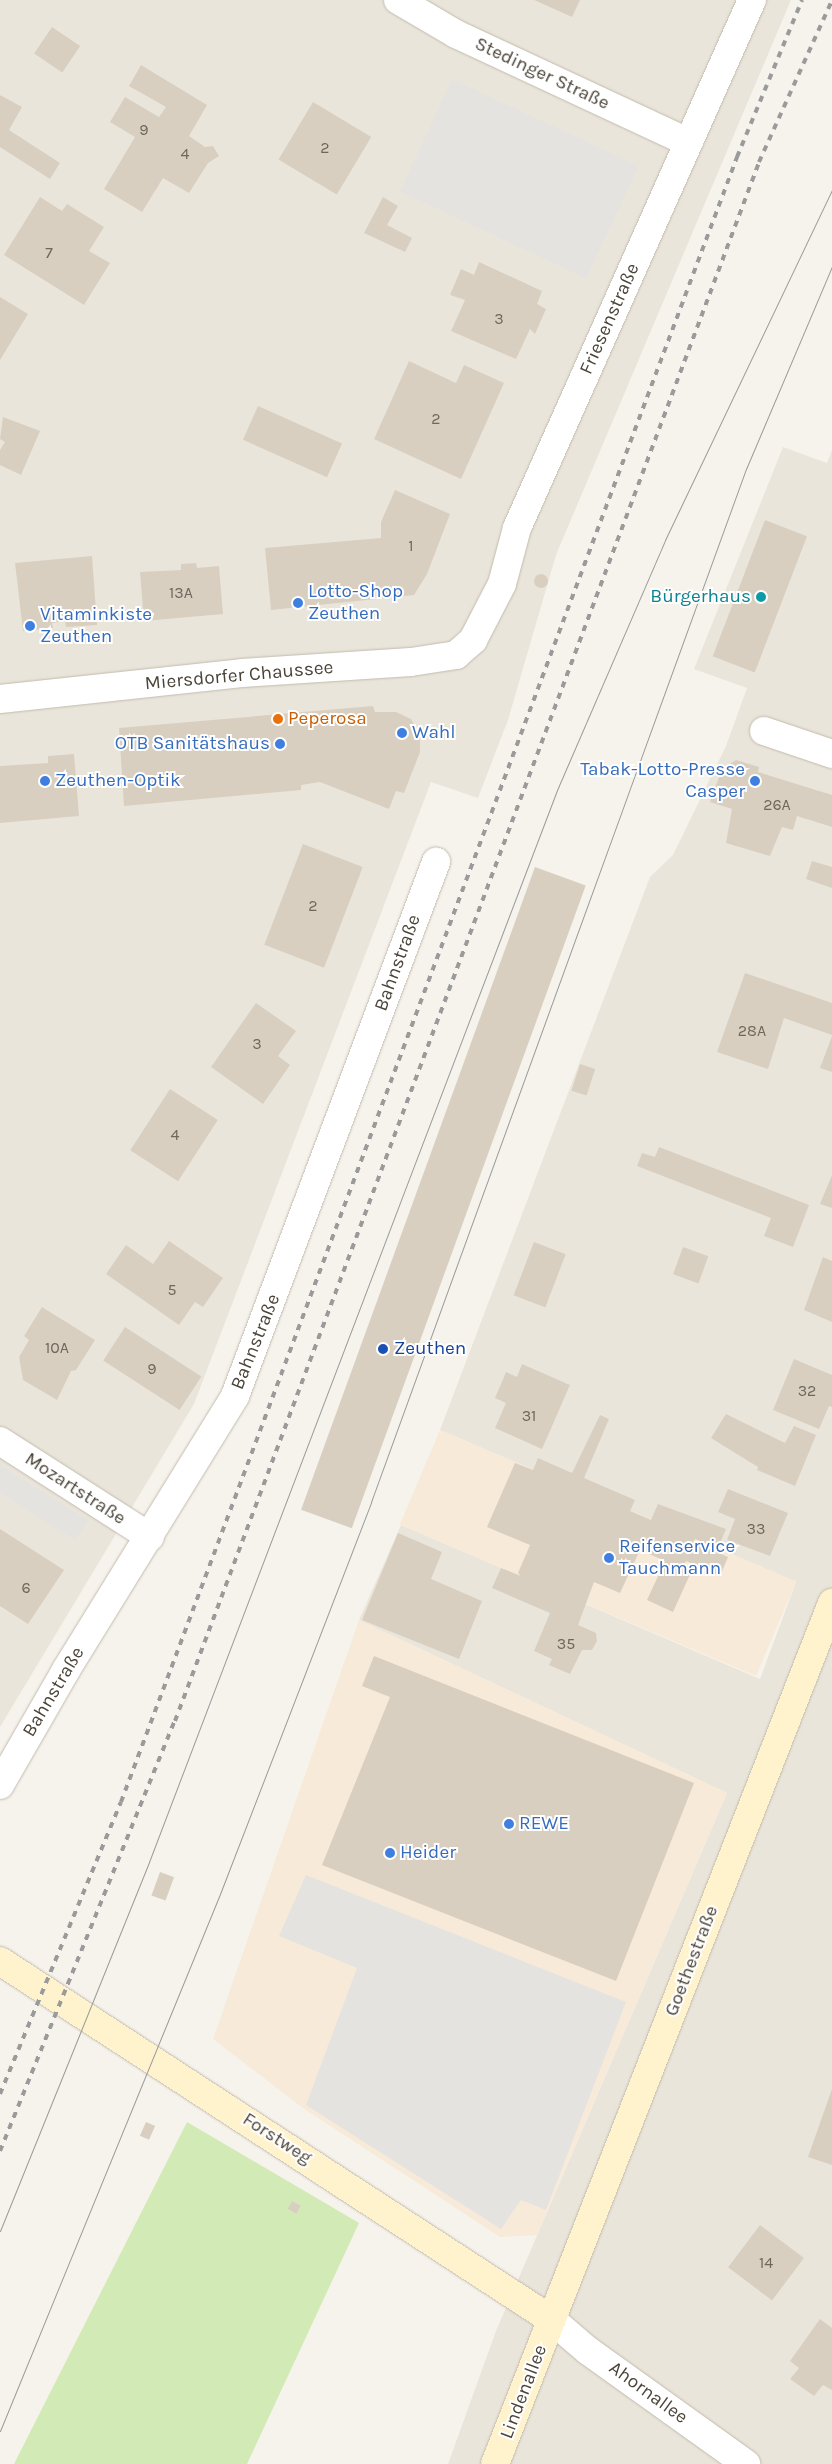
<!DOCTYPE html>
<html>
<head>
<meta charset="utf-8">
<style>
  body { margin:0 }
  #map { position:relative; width:832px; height:2464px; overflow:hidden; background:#f6f3ec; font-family:Karla,sans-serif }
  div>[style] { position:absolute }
  .residential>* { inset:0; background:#eae5da }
  .commercial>* { inset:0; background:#f7ead8; transform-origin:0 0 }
  .green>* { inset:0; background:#d2eab5 }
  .parking>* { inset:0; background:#e5e3e0; transform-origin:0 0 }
  .building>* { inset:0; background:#d8cfc1; transform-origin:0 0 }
  .round { border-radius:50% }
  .roads { filter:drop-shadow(0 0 1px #c2bbae) drop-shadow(0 0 1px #c2bbae) }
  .street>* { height:28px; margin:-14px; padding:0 14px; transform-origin:14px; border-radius:14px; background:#fff }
  .secondary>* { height:28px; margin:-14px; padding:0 14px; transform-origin:14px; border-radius:14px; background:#fff3cd }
  .tram>* { height:1px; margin:-0.5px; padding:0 0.5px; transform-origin:0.5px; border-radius:0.5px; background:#9a9a9a }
  .rail>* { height:4px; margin-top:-2px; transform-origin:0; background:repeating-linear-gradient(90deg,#9a9a9a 0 6px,transparent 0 12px) }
  .dots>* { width:14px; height:14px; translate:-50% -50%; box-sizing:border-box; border:2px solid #fff; border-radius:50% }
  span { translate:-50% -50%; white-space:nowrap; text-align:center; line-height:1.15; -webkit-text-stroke:4px #fff; paint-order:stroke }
  .number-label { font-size:16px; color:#6e675b }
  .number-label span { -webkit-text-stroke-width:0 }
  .street-label { font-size:19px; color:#4b4439 }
  .shop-label { font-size:19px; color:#366cbe }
  .left { translate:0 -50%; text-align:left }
  .right { translate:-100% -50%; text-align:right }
  .culture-label { font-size:19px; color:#0d838f }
  .food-label { font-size:19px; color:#c56008 }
  .transit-label { font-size:19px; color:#164399 }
</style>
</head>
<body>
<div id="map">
  <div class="residential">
    <div style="clip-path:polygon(0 0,791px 0,556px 555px,508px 720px,478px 798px,431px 782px,194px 1404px,0 1727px)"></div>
    <div style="clip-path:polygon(783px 447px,827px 463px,832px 450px,832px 2464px,448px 2464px,496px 2331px,727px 1793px,359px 1620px,401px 1525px,760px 1679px,796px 1582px,440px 1430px,650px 877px,673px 855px,726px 746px,747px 688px,694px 669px)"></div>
  </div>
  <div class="commercial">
    <div style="left:440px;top:1430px;width:387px;height:103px;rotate:23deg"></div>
    <div style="clip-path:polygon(359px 1620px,727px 1793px,537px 2235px,500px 2237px,303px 2108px,213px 2039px)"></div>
  </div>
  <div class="green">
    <div style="clip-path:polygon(187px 2122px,359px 2223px,247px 2464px,14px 2464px)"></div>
  </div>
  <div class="parking">
    <div style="left:452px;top:79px;width:206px;height:124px;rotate:25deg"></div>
    <div style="left:0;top:1465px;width:104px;height:24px;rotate:32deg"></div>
    <div style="clip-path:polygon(306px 1875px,626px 2002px,546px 2210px,521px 2200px,501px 2229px,306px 2105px,357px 1968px,279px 1936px)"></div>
  </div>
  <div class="building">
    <div style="clip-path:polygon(534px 0,580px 0,572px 17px)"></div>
    <div style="left:52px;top:27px;width:34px;height:32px;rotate:34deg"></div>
    <div style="clip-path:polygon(141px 65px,207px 105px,189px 136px,205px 147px,213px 146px,219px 156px,208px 163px,189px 193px,163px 178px,142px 212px,104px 189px,135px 137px,110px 122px,125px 97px,159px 117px,166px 107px,129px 86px)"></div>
    <div style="clip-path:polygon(0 95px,22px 107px,9px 130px,60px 163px,50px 179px,0 147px)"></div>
    <div style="left:313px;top:102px;width:68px;height:67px;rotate:31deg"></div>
    <div style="clip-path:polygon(40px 197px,62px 211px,67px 204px,104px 227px,89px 251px,110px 263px,84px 305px,4px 255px)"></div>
    <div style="clip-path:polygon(383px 197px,398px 206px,387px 225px,412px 238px,405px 252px,364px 233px)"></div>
    <div style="clip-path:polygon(479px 262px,542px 291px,537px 304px,546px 309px,535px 334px,530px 329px,516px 359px,451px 331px,465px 300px,450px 295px,461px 269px,474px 275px)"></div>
    <div style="clip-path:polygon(0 297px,28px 314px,0 360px)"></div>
    <div style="clip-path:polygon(409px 361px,456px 383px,464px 365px,504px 383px,461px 479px,374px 439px)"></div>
    <div style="left:258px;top:406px;width:92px;height:37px;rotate:24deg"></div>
    <div style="clip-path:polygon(3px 417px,40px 431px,21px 475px,0 465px,0 450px,5px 442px,0 439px)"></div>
    <div style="clip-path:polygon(395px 490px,450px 514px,427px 574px,414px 595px,271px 610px,265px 548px,381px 538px,381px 522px)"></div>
    <div style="left:765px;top:520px;width:45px;height:146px;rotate:21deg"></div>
    <div style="clip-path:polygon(92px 556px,97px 625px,66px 627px,65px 621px,52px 623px,53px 628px,23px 631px,15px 563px)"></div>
    <div style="clip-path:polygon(196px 563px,197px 568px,219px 566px,223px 614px,144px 621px,140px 572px,181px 570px,181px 564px)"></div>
    <div class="round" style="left:534px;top:574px;width:14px;height:14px"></div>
    <div style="clip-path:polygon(373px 706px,375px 712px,396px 712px,411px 719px,420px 736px,420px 752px,404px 793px,396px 791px,389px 809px,320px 782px,301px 785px,301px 790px,124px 806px,119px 728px)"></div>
    <div style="clip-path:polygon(74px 754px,79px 816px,0 823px,0 766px,48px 763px,48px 756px)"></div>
    <div style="clip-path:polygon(736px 760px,759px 767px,758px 772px,832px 795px,832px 827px,797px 816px,793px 830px,782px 827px,770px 856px,726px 843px,732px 809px,710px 802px,722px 769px)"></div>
    <div style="left:303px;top:844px;width:64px;height:108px;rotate:21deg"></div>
    <div style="clip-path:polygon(812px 861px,832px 867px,832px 888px,806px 879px)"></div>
    <div style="left:535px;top:867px;width:54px;height:684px;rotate:20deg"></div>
    <div style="clip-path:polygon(745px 973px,832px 1003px,832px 1035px,784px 1018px,768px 1069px,717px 1052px)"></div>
    <div style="clip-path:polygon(256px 1003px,296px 1031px,278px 1056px,290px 1065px,263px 1104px,211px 1067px)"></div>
    <div style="clip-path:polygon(832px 1036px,832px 1072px,820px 1068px)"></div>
    <div style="left:580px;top:1064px;width:16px;height:28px;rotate:18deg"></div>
    <div style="left:170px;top:1089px;width:57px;height:73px;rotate:33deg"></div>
    <div style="clip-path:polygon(659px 1147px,809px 1205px,793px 1247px,764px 1236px,771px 1218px,637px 1166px,642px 1153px,655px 1157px)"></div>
    <div style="clip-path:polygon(832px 1175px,832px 1208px,820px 1204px)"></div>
    <div style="clip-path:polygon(169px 1241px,223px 1278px,203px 1307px,195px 1302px,179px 1325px,106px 1274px,126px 1245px,153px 1264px)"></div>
    <div style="left:534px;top:1242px;width:34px;height:57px;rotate:21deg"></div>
    <div style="left:683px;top:1247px;width:27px;height:29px;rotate:20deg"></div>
    <div style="clip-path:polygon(823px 1257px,832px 1261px,832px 1322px,804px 1310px)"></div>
    <div style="clip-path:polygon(42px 1307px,95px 1340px,76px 1370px,71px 1371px,57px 1400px,23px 1380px,19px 1357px,29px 1340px,24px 1336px)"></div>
    <div style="left:125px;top:1327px;width:91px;height:40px;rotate:33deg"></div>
    <div style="clip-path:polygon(794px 1359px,832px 1375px,832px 1407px,829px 1406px,819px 1429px,773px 1410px)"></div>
    <div style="clip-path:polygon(522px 1364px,570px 1385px,542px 1449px,495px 1428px,506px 1403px,495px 1398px,506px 1372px,517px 1377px)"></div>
    <div style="clip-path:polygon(726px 1414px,785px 1443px,794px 1426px,816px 1435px,795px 1486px,757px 1470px,758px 1467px,711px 1438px)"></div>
    <div style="clip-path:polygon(600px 1415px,609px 1419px,584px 1478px,635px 1500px,630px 1511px,651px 1520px,658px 1504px,726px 1529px,718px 1548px,695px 1539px,694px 1542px,728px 1557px,720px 1576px,686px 1561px,684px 1566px,692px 1570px,673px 1612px,647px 1600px,665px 1561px,640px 1550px,620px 1593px,594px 1582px,578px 1625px,596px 1633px,597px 1641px,592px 1650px,582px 1650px,570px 1674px,549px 1665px,552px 1659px,534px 1651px,550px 1613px,492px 1588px,501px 1568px,521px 1576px,518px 1573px,530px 1545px,487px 1527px,515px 1463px,533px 1470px,538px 1458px,572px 1473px)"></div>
    <div style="clip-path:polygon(728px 1489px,788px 1513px,770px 1556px,727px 1540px,735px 1519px,718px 1512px)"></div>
    <div style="clip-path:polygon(0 1529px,64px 1570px,28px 1624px,0 1606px)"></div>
    <div style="clip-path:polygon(398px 1533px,442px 1552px,431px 1579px,482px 1601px,459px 1659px,362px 1620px)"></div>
    <div style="clip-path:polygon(374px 1656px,694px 1783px,616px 1981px,322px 1865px,390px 1697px,362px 1686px)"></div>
    <div style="left:160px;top:1872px;width:15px;height:25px;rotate:20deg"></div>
    <div style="clip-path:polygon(832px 2089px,832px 2165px,808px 2157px)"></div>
    <div style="left:146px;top:2122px;width:10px;height:15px;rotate:24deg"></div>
    <div style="left:292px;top:2201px;width:10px;height:9px;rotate:29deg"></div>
    <div style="left:760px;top:2225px;width:55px;height:53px;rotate:37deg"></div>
    <div style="clip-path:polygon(820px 2319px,832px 2328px,832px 2390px,823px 2385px,814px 2396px,790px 2379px,799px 2368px,790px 2361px)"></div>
  </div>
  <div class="roads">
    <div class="street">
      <div style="left:398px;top:0;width:67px;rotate:30.4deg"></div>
      <div style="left:456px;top:34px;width:256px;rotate:25deg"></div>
      <div style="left:0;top:699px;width:243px;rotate:-6.1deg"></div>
      <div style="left:242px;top:673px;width:169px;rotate:-3.7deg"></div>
      <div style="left:411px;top:662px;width:46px;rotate:-8.8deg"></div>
      <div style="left:456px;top:655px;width:23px;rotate:-41deg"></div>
      <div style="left:473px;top:640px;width:63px;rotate:-62.6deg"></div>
      <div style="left:502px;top:584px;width:58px;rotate:-75deg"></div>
      <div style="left:517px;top:528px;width:578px;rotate:-66.01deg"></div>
      <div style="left:764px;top:731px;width:72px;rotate:18.7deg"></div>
      <div style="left:0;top:1441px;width:178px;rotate:32.6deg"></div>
      <div style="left:0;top:1785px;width:133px;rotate:-60.1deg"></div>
      <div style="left:66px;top:1670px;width:322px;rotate:-58.3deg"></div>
      <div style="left:235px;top:1396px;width:571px;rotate:-69.37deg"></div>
      <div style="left:552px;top:2320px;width:46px;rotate:40.6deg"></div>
      <div style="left:587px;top:2350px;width:196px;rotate:35.6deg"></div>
    </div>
    <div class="secondary">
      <div style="left:0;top:1961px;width:658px;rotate:33.04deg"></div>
      <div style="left:495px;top:2464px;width:925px;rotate:-68.62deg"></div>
    </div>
  </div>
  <div class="tram">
    <div style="left:0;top:2231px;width:398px;rotate:-68deg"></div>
    <div style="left:149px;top:1862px;width:1147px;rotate:-69.16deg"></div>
    <div style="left:557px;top:790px;width:272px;rotate:-66.6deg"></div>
    <div style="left:665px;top:540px;width:388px;rotate:-64.5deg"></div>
    <div style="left:0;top:2431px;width:580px;rotate:-67.72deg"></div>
    <div style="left:220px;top:1894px;width:420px;rotate:-68.9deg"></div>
    <div style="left:371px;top:1502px;width:1099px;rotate:-70.05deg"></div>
    <div style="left:746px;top:469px;width:220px;rotate:-67deg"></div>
  </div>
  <div class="rail">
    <div style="left:0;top:2094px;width:316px;rotate:-67.5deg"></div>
    <div style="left:121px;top:1802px;width:1757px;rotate:-69.47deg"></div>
    <div style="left:737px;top:157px;width:170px;rotate:-67.5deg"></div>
    <div style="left:0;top:2151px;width:464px;rotate:-67.9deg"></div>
    <div style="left:175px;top:1721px;width:1665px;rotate:-69.46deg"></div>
    <div style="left:759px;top:162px;width:178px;rotate:-65.7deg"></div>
  </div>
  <div class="dots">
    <div style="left:761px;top:597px;background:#0f9aa8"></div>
    <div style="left:298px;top:603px;background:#3f7fe0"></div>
    <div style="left:30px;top:626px;background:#3f7fe0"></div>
    <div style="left:278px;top:719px;background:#e8710a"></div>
    <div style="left:402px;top:733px;background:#3f7fe0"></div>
    <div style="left:280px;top:744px;background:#3f7fe0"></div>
    <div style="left:45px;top:781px;background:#3f7fe0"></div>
    <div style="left:755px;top:781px;background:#3f7fe0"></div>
    <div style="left:383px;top:1349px;background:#1a4fb4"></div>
    <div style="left:609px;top:1558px;background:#3f7fe0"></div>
    <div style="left:509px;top:1824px;background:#3f7fe0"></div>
    <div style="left:390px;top:1853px;background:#3f7fe0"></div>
  </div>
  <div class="number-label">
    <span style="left:144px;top:130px">9</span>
    <span style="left:325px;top:148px">2</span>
    <span style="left:185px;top:154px">4</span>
    <span style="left:49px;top:253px">7</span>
    <span style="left:499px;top:319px">3</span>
    <span style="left:436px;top:419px">2</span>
    <span style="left:411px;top:546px">1</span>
    <span style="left:181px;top:593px">13A</span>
    <span style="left:777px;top:805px">26A</span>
    <span style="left:313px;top:906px">2</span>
    <span style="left:752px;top:1031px">28A</span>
    <span style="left:257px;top:1044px">3</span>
    <span style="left:175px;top:1135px">4</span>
    <span style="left:172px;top:1290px">5</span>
    <span style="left:57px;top:1348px">10A</span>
    <span style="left:152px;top:1369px">9</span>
    <span style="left:807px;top:1391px">32</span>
    <span style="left:529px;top:1416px">31</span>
    <span style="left:756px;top:1529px">33</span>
    <span style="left:26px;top:1588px">6</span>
    <span style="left:566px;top:1644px">35</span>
    <span style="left:766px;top:2263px">14</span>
  </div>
  <div class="street-label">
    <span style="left:542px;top:74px;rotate:25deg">Stedinger Straße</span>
    <span style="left:610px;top:319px;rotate:-66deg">Friesenstraße</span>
    <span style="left:239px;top:676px;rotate:-5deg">Miersdorfer Chaussee</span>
    <span style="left:398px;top:963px;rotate:-70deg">Bahnstraße</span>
    <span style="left:256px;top:1342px;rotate:-68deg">Bahnstraße</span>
    <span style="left:75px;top:1489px;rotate:33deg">Mozartstraße</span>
    <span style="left:54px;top:1692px;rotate:-59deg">Bahnstraße</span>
    <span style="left:692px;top:1961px;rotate:-69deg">Goethestraße</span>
    <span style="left:277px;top:2139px;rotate:33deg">Forstweg</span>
    <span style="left:524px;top:2392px;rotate:-69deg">Lindenallee</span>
    <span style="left:648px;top:2393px;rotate:36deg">Ahornallee</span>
  </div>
  <div class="shop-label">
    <span class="left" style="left:308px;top:603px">Lotto-Shop<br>Zeuthen</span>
    <span class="left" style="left:40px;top:626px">Vitaminkiste<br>Zeuthen</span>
    <span class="left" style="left:412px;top:733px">Wahl</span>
    <span class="right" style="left:270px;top:744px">OTB Sanitätshaus</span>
    <span class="right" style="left:745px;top:781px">Tabak-Lotto-Presse<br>Casper</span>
    <span class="left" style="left:55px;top:781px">Zeuthen-Optik</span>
    <span class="left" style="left:619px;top:1558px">Reifenservice<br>Tauchmann</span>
    <span class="left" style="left:519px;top:1824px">REWE</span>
    <span class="left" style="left:400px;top:1853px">Heider</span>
  </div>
  <div class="culture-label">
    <span class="right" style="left:751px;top:597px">Bürgerhaus</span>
  </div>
  <div class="food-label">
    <span class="left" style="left:288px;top:719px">Peperosa</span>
  </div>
  <div class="transit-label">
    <span class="left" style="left:394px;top:1349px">Zeuthen</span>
  </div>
</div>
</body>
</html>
